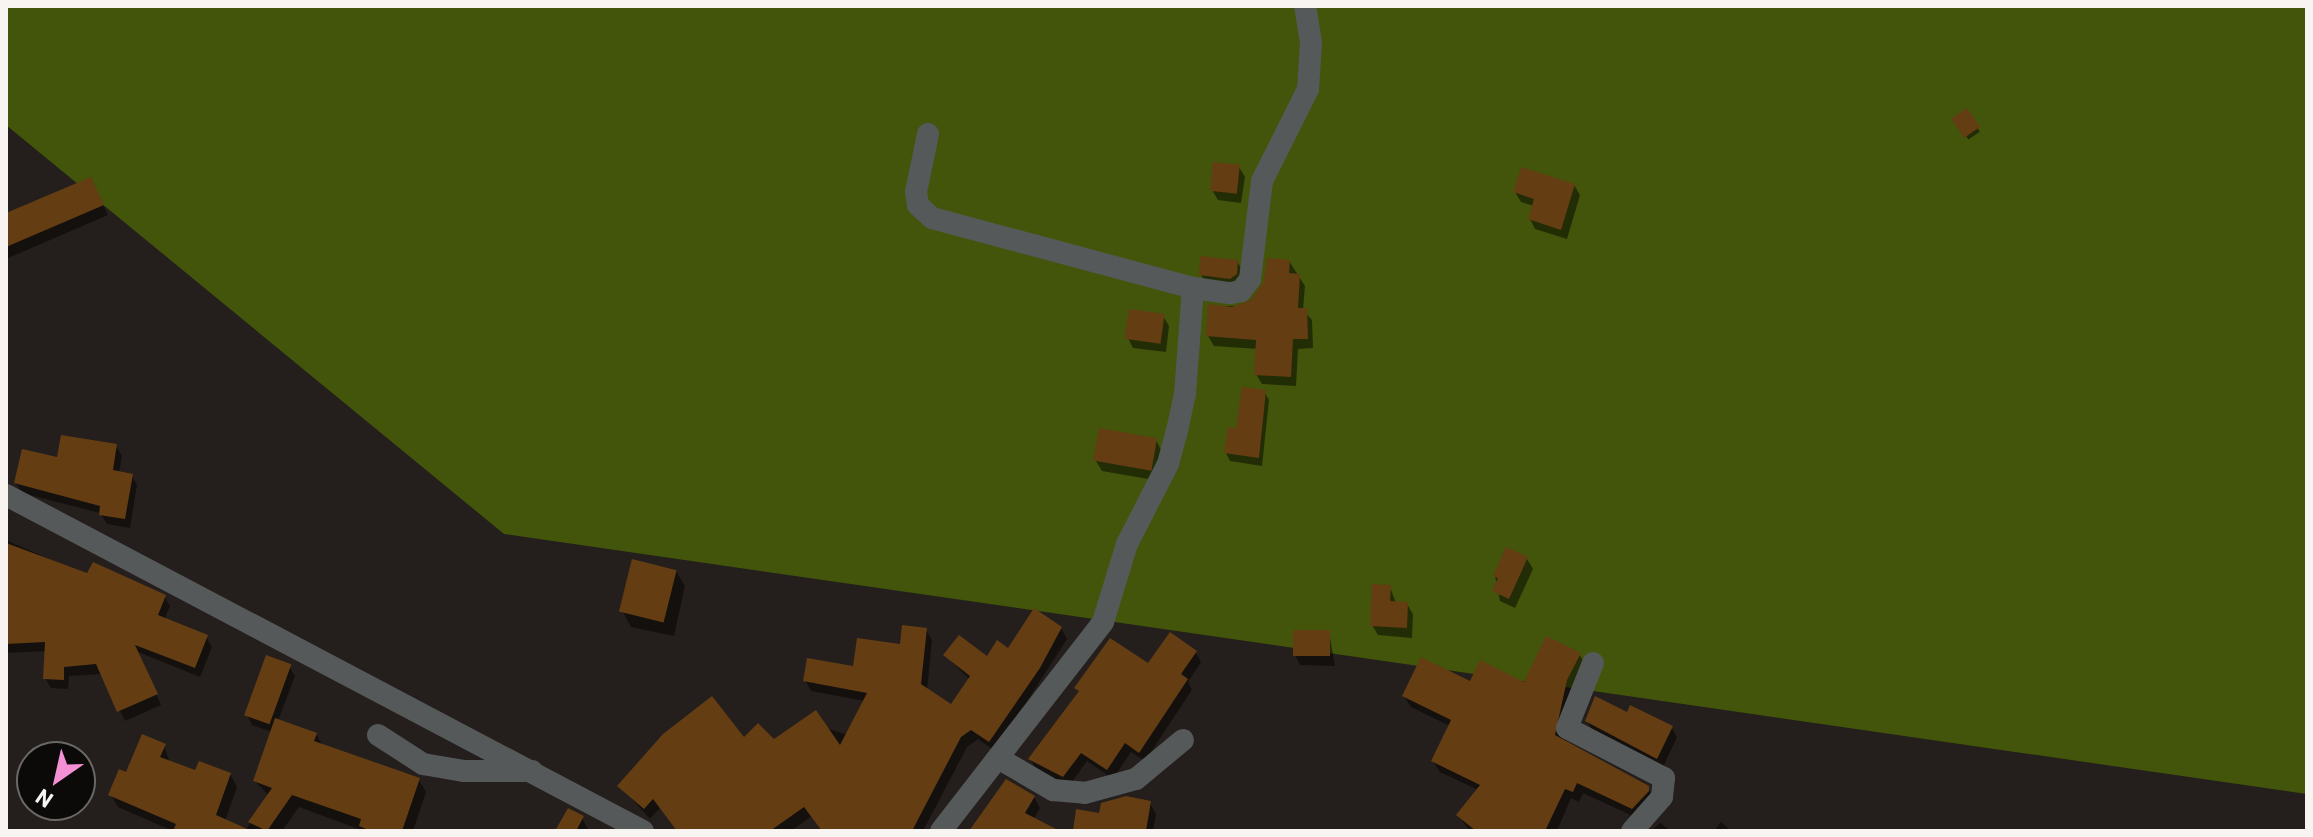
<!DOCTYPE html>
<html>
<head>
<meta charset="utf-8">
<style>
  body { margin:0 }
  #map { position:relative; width:2313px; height:837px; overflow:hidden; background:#241f1c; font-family:Barlow,sans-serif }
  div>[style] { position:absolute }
  .forest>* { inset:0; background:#42550a }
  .shadow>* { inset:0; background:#0007; transform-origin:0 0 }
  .building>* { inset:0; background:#653d13; transform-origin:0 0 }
  .minor>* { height:22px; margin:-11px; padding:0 11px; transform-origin:11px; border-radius:11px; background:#56595a }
  .tertiary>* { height:22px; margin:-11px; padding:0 11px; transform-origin:11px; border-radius:11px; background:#56595a }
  span { translate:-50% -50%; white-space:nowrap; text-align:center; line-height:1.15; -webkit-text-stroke:7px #0c0a08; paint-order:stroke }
  .frame { position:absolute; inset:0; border:8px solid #f7f4f1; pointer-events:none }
  .north { position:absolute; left:16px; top:741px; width:80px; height:80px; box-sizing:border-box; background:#0c0a08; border:2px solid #6a6865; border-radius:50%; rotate:214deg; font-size:22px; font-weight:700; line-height:32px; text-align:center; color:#f7f4f1 }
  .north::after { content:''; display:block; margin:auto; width:28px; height:36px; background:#f491d4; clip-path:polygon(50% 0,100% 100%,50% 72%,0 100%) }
</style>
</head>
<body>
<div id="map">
  <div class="forest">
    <div style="clip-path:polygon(6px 6px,2307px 6px,2307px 794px,504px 534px,6px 125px)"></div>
  </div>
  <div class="shadow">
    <div style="left:1966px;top:111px;width:25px;height:14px;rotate:56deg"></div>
    <div style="clip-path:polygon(1239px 167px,1245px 177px,1241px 203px,1218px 200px,1212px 190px)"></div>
    <div style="clip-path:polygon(90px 179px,108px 215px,6px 259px,6px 213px)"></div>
    <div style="clip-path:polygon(1574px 185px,1580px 195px,1567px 239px,1535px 229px,1530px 219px,1534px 206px,1521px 202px,1515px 192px)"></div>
    <div style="clip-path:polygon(1237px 261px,1243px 271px,1238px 287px,1206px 284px,1201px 274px)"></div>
    <div style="clip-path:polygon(1289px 261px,1305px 286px,1303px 310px,1312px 320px,1313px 348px,1298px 349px,1296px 386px,1262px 384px,1256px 374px,1258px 349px,1214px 346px,1208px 336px,1210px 306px,1245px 306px)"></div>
    <div style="clip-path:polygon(1163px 316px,1169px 326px,1166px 352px,1133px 348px,1128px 338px)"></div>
    <div style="clip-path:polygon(1264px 391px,1269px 400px,1262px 466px,1230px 461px,1226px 453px)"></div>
    <div style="clip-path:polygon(1156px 440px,1161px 450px,1154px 480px,1102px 471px,1096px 461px)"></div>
    <div style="clip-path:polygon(116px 446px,122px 456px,119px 473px,131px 475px,137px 485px,130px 528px,107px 524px,100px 513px,22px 493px,16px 483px,59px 459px)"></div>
    <div style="clip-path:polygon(6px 540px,88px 576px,164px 596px,170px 606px,164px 620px,206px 637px,212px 647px,200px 677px,138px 652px,161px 705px,125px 721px,102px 674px,69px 676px,68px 689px,51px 688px,45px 678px,47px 651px,6px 653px)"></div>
    <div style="clip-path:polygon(1527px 559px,1533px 569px,1515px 608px,1500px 601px,1495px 576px)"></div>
    <div style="clip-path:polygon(676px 571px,685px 586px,674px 636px,631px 627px,623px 612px)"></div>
    <div style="clip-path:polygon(1390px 587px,1396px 603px,1407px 604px,1413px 614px,1412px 638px,1378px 635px,1372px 625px)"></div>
    <div style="clip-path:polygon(1061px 628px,1067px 639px,995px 751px,978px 739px,967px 747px,923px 831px,823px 831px,812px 816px,791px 831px,678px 831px,660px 808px,650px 819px,620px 786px,744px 740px,774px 742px,826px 728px,848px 735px,865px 701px,811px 691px,805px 680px,855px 669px,926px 630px,932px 640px,927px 690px,952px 706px,970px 680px,945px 655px,988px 659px)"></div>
    <div style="clip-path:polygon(1329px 632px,1335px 666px,1300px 665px,1295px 655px)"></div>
    <div style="clip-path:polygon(1196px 653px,1201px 662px,1188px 682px,1192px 690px,1145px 761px,1131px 752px,1113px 779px,1087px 761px,1069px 786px,1036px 769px,1030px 759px,1080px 694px,1076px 688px)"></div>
    <div style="clip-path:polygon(1579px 654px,1586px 665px,1573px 692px,1562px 741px,1648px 788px,1654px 799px,1639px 819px,1583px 793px,1579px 802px,1571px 798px,1557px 831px,1470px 831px,1458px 815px,1478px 790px,1440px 772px,1433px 761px,1450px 726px,1411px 707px,1404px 696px,1471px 684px,1525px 685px)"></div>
    <div style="clip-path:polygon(289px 666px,295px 676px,278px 721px,316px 734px,323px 746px,419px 780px,426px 792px,413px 831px,364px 831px,299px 807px,282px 831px,173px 831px,118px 807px,111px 795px,127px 774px,164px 746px,170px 763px,196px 773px,230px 774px,237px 787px,225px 821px,247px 828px,269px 796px,255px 781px,272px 732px,252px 725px,247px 715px)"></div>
    <div style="clip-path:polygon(1628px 714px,1671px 727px,1677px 737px,1663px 767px,1593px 731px,1587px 721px)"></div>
    <div style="clip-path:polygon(1034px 797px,1040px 808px,1033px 820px,1056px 831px,974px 831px)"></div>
    <div style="clip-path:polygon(1150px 803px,1156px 814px,1153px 831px,1075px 831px,1101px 815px)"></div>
    <div style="clip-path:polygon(582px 818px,589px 831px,557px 831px)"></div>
    <div style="clip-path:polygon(1721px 822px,1731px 831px,1714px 831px)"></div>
    <div style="clip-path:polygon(1660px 823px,1671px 831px,1651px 831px)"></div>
  </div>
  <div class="building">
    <div style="left:1967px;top:108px;width:23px;height:19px;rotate:56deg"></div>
    <div style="left:1213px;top:162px;width:27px;height:29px;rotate:6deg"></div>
    <div style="clip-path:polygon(1521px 167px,1575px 184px,1561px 230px,1528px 219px,1534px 199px,1513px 192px)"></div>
    <div style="clip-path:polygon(91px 177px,104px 205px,6px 247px,6px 213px)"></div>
    <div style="clip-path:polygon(1200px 256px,1238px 260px,1237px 274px,1230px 279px,1199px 275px)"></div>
    <div style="clip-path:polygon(1267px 258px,1290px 260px,1289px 273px,1300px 274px,1298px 308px,1307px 308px,1308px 339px,1293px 339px,1291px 377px,1254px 375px,1256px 340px,1206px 336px,1208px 304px,1232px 307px,1251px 300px,1264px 281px)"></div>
    <div style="left:1129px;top:309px;width:36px;height:30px;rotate:8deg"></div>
    <div style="clip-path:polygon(1242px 387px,1266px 390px,1259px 458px,1224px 453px,1228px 427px,1236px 428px)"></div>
    <div style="left:1099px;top:428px;width:59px;height:33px;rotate:10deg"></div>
    <div style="clip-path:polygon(61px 435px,117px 444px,113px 470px,133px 474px,125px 519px,99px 515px,100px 506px,14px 483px,22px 449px,57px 457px)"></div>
    <div style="clip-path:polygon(6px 543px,87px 573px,93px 562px,166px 595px,158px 615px,208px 635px,195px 668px,135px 645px,158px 694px,117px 712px,96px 664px,64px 667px,64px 680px,43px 679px,45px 642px,6px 644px)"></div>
    <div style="clip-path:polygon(1506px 547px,1528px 557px,1509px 599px,1492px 591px,1498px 578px,1493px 576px)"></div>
    <div style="left:632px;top:559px;width:46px;height:54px;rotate:14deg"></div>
    <div style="clip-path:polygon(1372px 584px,1391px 585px,1390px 601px,1408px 602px,1407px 628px,1370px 626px)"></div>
    <div style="clip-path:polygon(1034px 608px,1062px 627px,1040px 668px,989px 742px,971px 730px,961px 737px,912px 831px,822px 831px,804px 807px,770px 831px,677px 831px,653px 799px,644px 809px,617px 786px,663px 734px,712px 696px,744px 737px,758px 723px,774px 739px,816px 710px,840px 745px,867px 693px,803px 681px,807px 658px,853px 666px,857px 638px,900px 644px,902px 625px,927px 628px,921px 684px,951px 704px,970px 676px,943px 655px,959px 635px,987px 656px,997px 640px,1008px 648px)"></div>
    <div style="left:1293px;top:630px;width:37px;height:26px"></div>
    <div style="clip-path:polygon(1170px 632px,1197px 651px,1181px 674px,1188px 679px,1139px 753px,1125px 743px,1107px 770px,1081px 753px,1063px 777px,1028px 759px,1079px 691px,1074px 688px,1110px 638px,1148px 663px)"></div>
    <div style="clip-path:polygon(1546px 636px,1581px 653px,1567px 680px,1555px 735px,1649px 786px,1649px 791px,1632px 809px,1577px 783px,1573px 792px,1565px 789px,1545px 831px,1476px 831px,1456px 815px,1480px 785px,1431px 761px,1451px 720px,1402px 696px,1421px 657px,1470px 681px,1480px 660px,1524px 682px)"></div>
    <div style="left:266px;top:655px;width:27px;height:64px;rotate:20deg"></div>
    <div style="clip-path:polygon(1595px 696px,1627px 712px,1630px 705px,1673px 726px,1657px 759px,1585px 721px)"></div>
    <div style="clip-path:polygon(275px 718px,317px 733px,314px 741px,420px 778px,402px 831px,371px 831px,359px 826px,361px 819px,292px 795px,267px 831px,248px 822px,272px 788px,253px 781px)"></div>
    <div style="clip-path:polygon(142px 734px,166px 744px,160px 757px,195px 770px,199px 761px,231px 773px,216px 815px,252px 831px,173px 831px,176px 824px,108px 795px,119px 769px,126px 772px)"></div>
    <div style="clip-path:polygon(1006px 779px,1035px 796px,1025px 813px,1060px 831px,969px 831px)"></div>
    <div style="clip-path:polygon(1126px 796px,1151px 801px,1146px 831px,1073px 831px,1076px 809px,1099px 813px,1101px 803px)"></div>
    <div style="clip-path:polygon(568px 808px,584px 816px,576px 831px,555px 831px)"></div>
  </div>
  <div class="minor">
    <div style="left:928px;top:134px;width:59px;rotate:101.7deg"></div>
    <div style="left:916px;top:192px;width:13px;rotate:81deg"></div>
    <div style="left:918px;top:205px;width:19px;rotate:43deg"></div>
    <div style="left:932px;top:218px;width:270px;rotate:15deg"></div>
    <div style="left:1593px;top:663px;width:70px;rotate:111.8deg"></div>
    <div style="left:1567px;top:728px;width:109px;rotate:27.3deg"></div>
    <div style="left:1664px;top:778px;width:19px;rotate:96deg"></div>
    <div style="left:1662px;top:797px;width:45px;rotate:131.4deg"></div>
    <div style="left:378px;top:735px;width:54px;rotate:32.8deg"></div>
    <div style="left:423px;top:764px;width:42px;rotate:9.7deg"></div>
    <div style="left:464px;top:771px;width:68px"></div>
    <div style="left:998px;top:758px;width:64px;rotate:30.2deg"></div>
    <div style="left:1053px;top:790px;width:32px;rotate:5deg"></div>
    <div style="left:1085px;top:793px;width:53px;rotate:-15.4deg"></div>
    <div style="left:1136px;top:779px;width:61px;rotate:-39.7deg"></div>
    <div style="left:941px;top:831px;width:264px;rotate:-52.2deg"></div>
    <div style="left:1103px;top:622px;width:82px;rotate:-72.9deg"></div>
    <div style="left:1127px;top:544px;width:90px;rotate:-62.9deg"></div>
    <div style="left:1168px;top:464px;width:34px;rotate:-75deg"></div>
    <div style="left:1177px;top:431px;width:38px;rotate:-78deg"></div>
    <div style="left:1185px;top:394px;width:106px;rotate:-85.7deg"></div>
    <div style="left:1193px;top:288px;width:37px;rotate:8deg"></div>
    <div style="left:1230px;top:293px;width:11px;rotate:-10deg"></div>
    <div style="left:1241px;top:291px;width:15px;rotate:-53deg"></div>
    <div style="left:1250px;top:279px;width:99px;rotate:-83deg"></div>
    <div style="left:1262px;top:181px;width:103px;rotate:-63.4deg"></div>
    <div style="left:1308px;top:89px;width:46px;rotate:-86.3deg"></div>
    <div style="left:1311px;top:43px;width:37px;rotate:-99deg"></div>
  </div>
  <div class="tertiary">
    <div style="left:6px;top:495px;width:720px;rotate:27.81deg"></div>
  </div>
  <div class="frame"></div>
  <div class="north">N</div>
</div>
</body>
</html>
